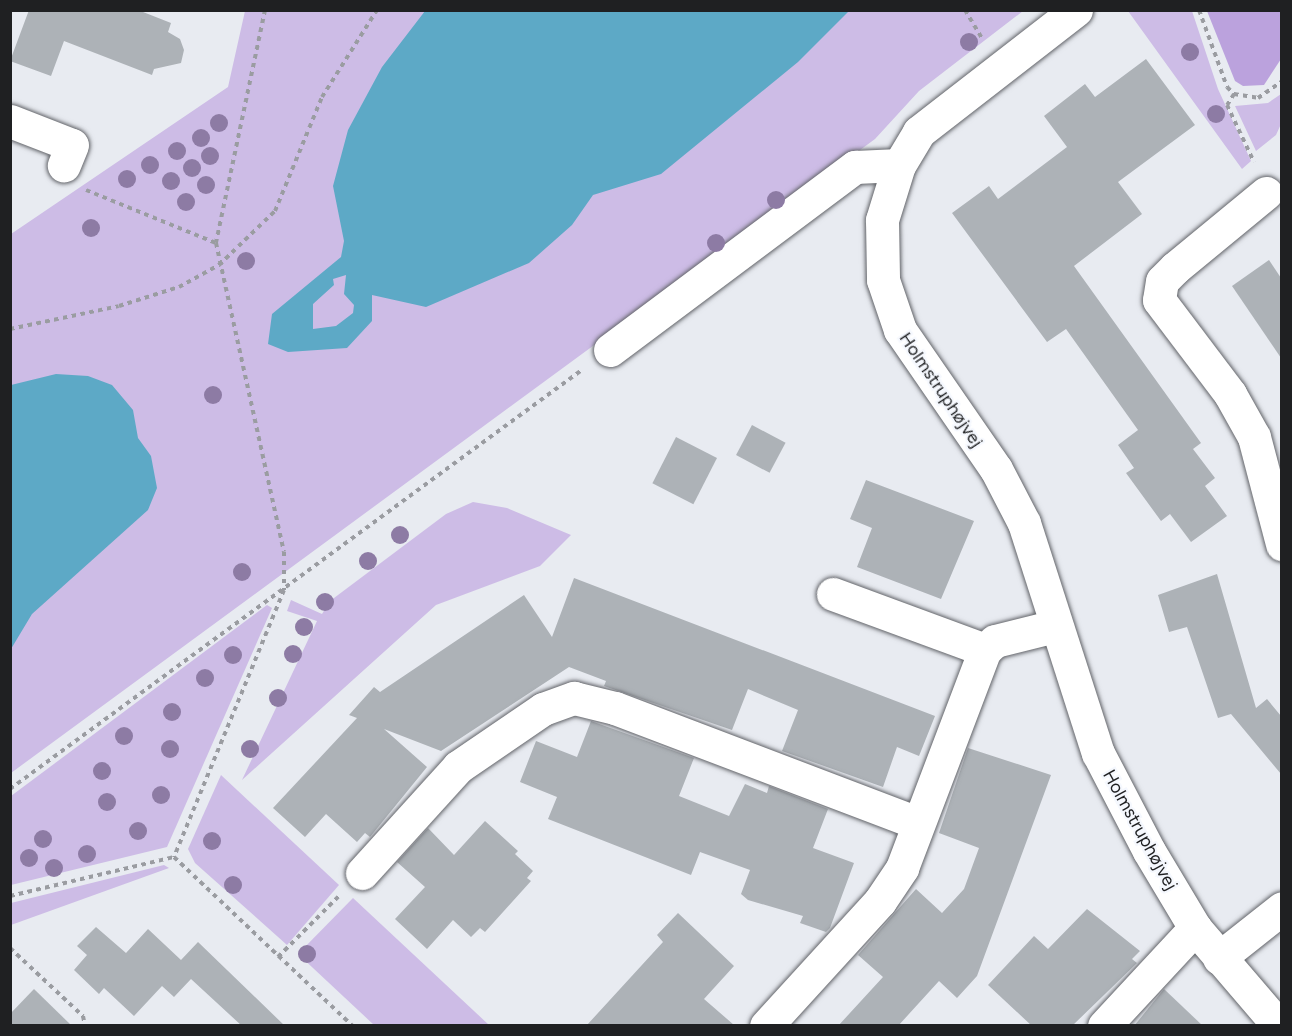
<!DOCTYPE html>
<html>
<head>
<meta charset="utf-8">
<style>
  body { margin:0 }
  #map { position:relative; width:1292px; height:1036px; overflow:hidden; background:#e8ebf1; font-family:Figtree,sans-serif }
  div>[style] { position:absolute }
  .green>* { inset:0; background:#cdbce6 }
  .forest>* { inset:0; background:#bba2dd }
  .water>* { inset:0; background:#5da9c6 }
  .building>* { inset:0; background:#adb2b7; transform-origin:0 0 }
  .path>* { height:4px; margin-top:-2px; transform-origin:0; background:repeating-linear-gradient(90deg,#9a9ca1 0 4.5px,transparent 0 9px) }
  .roads { filter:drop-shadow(0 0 2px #626469) drop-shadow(0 0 2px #626469) }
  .minor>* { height:33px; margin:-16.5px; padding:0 16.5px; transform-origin:16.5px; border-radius:16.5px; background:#fff }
  .trees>* { width:18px; height:18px; margin:-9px; border-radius:50%; background:#8d7ba4 }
  span { translate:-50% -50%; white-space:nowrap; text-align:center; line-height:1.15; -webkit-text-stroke:4.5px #f5f8fe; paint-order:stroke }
  .street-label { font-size:18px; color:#1f2022 }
  .frame { position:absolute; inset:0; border:12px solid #1f2022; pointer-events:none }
</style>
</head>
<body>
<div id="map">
  <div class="green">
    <div style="clip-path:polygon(245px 11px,1023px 11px,919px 91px,875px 139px,11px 773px,11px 234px,228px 87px)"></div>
    <div style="clip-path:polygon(1128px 11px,1192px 11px,1218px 89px,1251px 161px,1242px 169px)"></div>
    <div style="clip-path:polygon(1281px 94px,1281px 124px,1276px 135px,1256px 151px,1235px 106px,1268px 103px)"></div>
    <div style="clip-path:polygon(473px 502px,507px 508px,571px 535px,540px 566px,436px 605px,242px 780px,317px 621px,287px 611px,291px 600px,322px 614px,330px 601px,446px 514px)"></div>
    <div style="clip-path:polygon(267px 605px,272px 608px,167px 847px,11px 885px,11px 796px)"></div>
    <div style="clip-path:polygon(221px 775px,339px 885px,287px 945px,195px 863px,188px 849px)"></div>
    <div style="clip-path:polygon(164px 865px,169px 868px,11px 925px,11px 903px)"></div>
    <div style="clip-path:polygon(353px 898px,489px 1025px,374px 1025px,298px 954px)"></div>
  </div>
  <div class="forest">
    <div style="clip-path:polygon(1207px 11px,1281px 11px,1281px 59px,1264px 85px,1243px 86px,1235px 81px)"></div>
  </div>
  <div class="water">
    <div style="clip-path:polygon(evenodd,425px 11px,425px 10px,849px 11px,798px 62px,661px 174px,593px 195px,572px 225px,529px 263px,426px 307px,372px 295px,372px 321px,347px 348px,288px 352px,268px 344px,272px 314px,341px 257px,344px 241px,333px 186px,348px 130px,382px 67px,425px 11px,346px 275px,344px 294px,354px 305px,353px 313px,336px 326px,313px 329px,313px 304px,334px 285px,333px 279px,346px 275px)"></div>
    <div style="clip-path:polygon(56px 374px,88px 376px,112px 385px,133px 410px,138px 438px,151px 456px,157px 488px,148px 510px,32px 614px,11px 649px,11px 385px)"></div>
  </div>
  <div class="building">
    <div style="clip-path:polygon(29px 10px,138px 10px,171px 23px,168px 32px,180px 39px,184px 50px,181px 63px,154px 69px,152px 75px,64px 41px,51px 76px,10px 61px)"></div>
    <div style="clip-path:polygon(1146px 59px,1195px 125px,1118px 182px,1142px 214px,1074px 266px,1201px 443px,1193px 449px,1215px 478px,1205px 486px,1227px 516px,1191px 542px,1170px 514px,1161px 521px,1126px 473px,1134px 468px,1118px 445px,1138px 430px,1066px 329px,1047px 342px,952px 213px,989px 186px,998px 199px,1067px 147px,1044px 116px,1085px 84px,1095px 97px)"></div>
    <div style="clip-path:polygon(1269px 260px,1281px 278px,1281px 358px,1232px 286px)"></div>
    <div style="left:752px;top:425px;width:38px;height:34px;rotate:28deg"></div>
    <div style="left:676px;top:437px;width:46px;height:52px;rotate:27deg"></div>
    <div style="clip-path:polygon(866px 480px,974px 521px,941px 599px,857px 567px,872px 528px,850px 519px)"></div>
    <div style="clip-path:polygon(1217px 574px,1256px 708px,1267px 699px,1281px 716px,1281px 774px,1231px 714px,1218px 718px,1187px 627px,1169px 632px,1158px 595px)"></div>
    <div style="clip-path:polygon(574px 578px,935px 716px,919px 756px,897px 747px,883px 787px,782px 751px,798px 710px,748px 689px,732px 730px,604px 686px,606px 681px,569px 667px,441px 751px,384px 729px,427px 767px,370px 837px,365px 833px,357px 842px,326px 814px,305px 837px,273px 808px,357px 718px,349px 715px,374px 687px,380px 692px,524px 595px,552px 637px)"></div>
    <div style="clip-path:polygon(591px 721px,694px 758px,679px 796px,729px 816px,745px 784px,767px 793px,769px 786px,828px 809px,813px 848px,854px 863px,830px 928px,826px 932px,800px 923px,803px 916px,748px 900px,741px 894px,750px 870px,700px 852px,691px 875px,548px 819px,557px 797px,520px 782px,536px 741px,577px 757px)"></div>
    <div style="clip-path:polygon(968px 748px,1051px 775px,977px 976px,957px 998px,939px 981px,898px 1026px,838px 1026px,883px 977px,858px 955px,916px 889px,942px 913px,964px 889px,979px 848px,939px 833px)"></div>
    <div style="clip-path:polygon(485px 821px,518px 851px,515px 854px,533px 871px,527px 878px,531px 881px,485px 932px,480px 928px,471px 937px,453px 920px,427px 949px,395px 919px,425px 887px,397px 862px,428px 828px,454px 855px)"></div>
    <div style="clip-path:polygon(1087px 909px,1140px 951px,1132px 959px,1137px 963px,1072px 1026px,1032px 1026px,988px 985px,1034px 936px,1048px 949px)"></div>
    <div style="clip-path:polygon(678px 913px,734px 966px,704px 999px,734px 1025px,587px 1025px,663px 942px,657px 935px)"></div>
    <div style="clip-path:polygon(96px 927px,126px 953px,148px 929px,181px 960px,198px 942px,285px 1026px,242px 1026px,191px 979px,174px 997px,162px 986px,134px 1016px,104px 988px,99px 994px,74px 970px,87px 955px,77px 946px)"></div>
    <div style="clip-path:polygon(34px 989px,72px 1026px,10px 1026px,10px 1014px)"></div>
    <div style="clip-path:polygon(1164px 989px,1203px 1026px,1134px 1026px)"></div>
  </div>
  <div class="path">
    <div style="left:265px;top:10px;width:238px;rotate:101.9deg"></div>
    <div style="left:216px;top:243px;width:316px;rotate:77.6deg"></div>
    <div style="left:284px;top:552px;width:38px;rotate:90deg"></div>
    <div style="left:284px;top:590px;width:289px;rotate:112.4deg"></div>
    <div style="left:174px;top:857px;width:246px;rotate:43.4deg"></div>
    <div style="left:965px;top:10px;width:35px;rotate:59deg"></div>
    <div style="left:1199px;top:10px;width:82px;rotate:70deg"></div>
    <div style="left:1227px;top:87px;width:10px;rotate:45deg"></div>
    <div style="left:1234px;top:94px;width:13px;rotate:122deg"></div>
    <div style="left:1227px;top:105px;width:63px;rotate:64.7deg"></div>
    <div style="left:1234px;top:94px;width:24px;rotate:9deg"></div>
    <div style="left:1258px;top:98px;width:29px;rotate:-35deg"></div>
    <div style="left:86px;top:190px;width:140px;rotate:22.2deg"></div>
    <div style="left:10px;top:329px;width:111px;rotate:-11.9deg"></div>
    <div style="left:119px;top:306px;width:63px;rotate:-17.6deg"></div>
    <div style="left:179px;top:287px;width:46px;rotate:-28.8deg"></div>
    <div style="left:219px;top:265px;width:78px;rotate:-44deg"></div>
    <div style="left:275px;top:211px;width:123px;rotate:-67.6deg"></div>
    <div style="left:322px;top:97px;width:103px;rotate:-57.7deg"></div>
    <div style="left:10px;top:789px;width:710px;rotate:-36.24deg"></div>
    <div style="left:10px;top:896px;width:169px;rotate:-13.4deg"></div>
    <div style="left:10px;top:948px;width:100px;rotate:43deg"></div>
    <div style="left:83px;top:1016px;width:10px;rotate:79deg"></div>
    <div style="left:278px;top:957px;width:86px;rotate:-45deg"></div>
  </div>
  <div class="roads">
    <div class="minor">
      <div style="left:1076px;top:10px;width:199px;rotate:142.2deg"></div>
      <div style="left:919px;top:132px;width:39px;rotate:121deg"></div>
      <div style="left:899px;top:165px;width:58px;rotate:107.2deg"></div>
      <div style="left:882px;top:220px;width:60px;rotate:89deg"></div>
      <div style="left:883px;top:280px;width:53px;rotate:71.2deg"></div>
      <div style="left:900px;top:330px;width:169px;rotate:55.4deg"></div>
      <div style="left:996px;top:469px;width:61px;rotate:62.6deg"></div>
      <div style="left:1024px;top:523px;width:242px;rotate:72.2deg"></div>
      <div style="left:1098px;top:753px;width:110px;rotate:62.5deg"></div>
      <div style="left:1149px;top:851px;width:90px;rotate:59.1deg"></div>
      <div style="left:1195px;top:928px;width:129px;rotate:49.4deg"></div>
      <div style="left:10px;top:121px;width:66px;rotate:21.2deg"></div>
      <div style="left:72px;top:145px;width:22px;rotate:112deg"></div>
      <div style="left:1266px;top:193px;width:118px;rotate:140.5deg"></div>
      <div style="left:1175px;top:268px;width:18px;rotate:135deg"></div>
      <div style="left:1162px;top:281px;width:19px;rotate:99deg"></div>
      <div style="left:1159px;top:300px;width:118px;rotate:52.9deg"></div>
      <div style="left:1230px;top:394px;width:49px;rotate:60.8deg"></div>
      <div style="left:1254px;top:437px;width:111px;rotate:75.3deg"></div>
      <div style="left:610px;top:350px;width:306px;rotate:-36.8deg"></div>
      <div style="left:855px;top:167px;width:44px;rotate:-2.6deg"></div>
      <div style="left:833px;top:594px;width:162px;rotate:20.2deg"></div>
      <div style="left:362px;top:873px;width:143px;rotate:-47.8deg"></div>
      <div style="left:458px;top:767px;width:103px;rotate:-34.3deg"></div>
      <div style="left:543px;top:709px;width:33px;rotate:-20deg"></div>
      <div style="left:574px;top:698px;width:42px;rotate:13.7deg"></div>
      <div style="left:615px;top:708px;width:324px;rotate:20.8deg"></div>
      <div style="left:1219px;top:958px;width:80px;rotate:-38.4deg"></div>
      <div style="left:766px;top:1026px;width:169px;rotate:-47.6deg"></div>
      <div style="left:880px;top:901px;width:40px;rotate:-56deg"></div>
      <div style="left:902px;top:868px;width:233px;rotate:-69.2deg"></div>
      <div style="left:985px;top:650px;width:13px;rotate:-42deg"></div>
      <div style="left:995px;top:641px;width:62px;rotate:-14deg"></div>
      <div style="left:1104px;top:1026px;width:134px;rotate:-47.1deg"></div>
    </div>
  </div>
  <div class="trees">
    <div style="left:969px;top:42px"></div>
    <div style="left:1190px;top:52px"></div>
    <div style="left:1216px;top:114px"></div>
    <div style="left:219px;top:123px"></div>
    <div style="left:201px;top:138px"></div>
    <div style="left:177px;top:151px"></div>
    <div style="left:210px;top:156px"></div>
    <div style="left:150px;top:165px"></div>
    <div style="left:192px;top:168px"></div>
    <div style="left:127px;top:179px"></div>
    <div style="left:171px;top:181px"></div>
    <div style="left:206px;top:185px"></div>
    <div style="left:776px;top:200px"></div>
    <div style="left:186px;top:202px"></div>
    <div style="left:91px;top:228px"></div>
    <div style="left:716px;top:243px"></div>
    <div style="left:246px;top:261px"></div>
    <div style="left:213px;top:395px"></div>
    <div style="left:400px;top:535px"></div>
    <div style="left:368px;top:561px"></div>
    <div style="left:242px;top:572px"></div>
    <div style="left:325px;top:602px"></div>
    <div style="left:304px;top:627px"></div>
    <div style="left:293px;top:654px"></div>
    <div style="left:233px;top:655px"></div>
    <div style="left:205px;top:678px"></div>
    <div style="left:278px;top:698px"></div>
    <div style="left:172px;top:712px"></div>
    <div style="left:124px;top:736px"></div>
    <div style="left:170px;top:749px"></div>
    <div style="left:250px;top:749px"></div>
    <div style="left:102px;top:771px"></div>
    <div style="left:161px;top:795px"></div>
    <div style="left:107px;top:802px"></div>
    <div style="left:138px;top:831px"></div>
    <div style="left:43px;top:839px"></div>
    <div style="left:212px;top:841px"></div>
    <div style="left:87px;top:854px"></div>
    <div style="left:29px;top:858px"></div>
    <div style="left:54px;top:868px"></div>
    <div style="left:233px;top:885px"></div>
    <div style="left:307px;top:954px"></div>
  </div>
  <div class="street-label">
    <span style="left:941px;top:390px;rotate:56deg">Holmstruphøjvej</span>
    <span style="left:1140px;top:830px;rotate:61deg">Holmstruphøjvej</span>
  </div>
  <div class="frame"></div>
</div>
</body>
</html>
